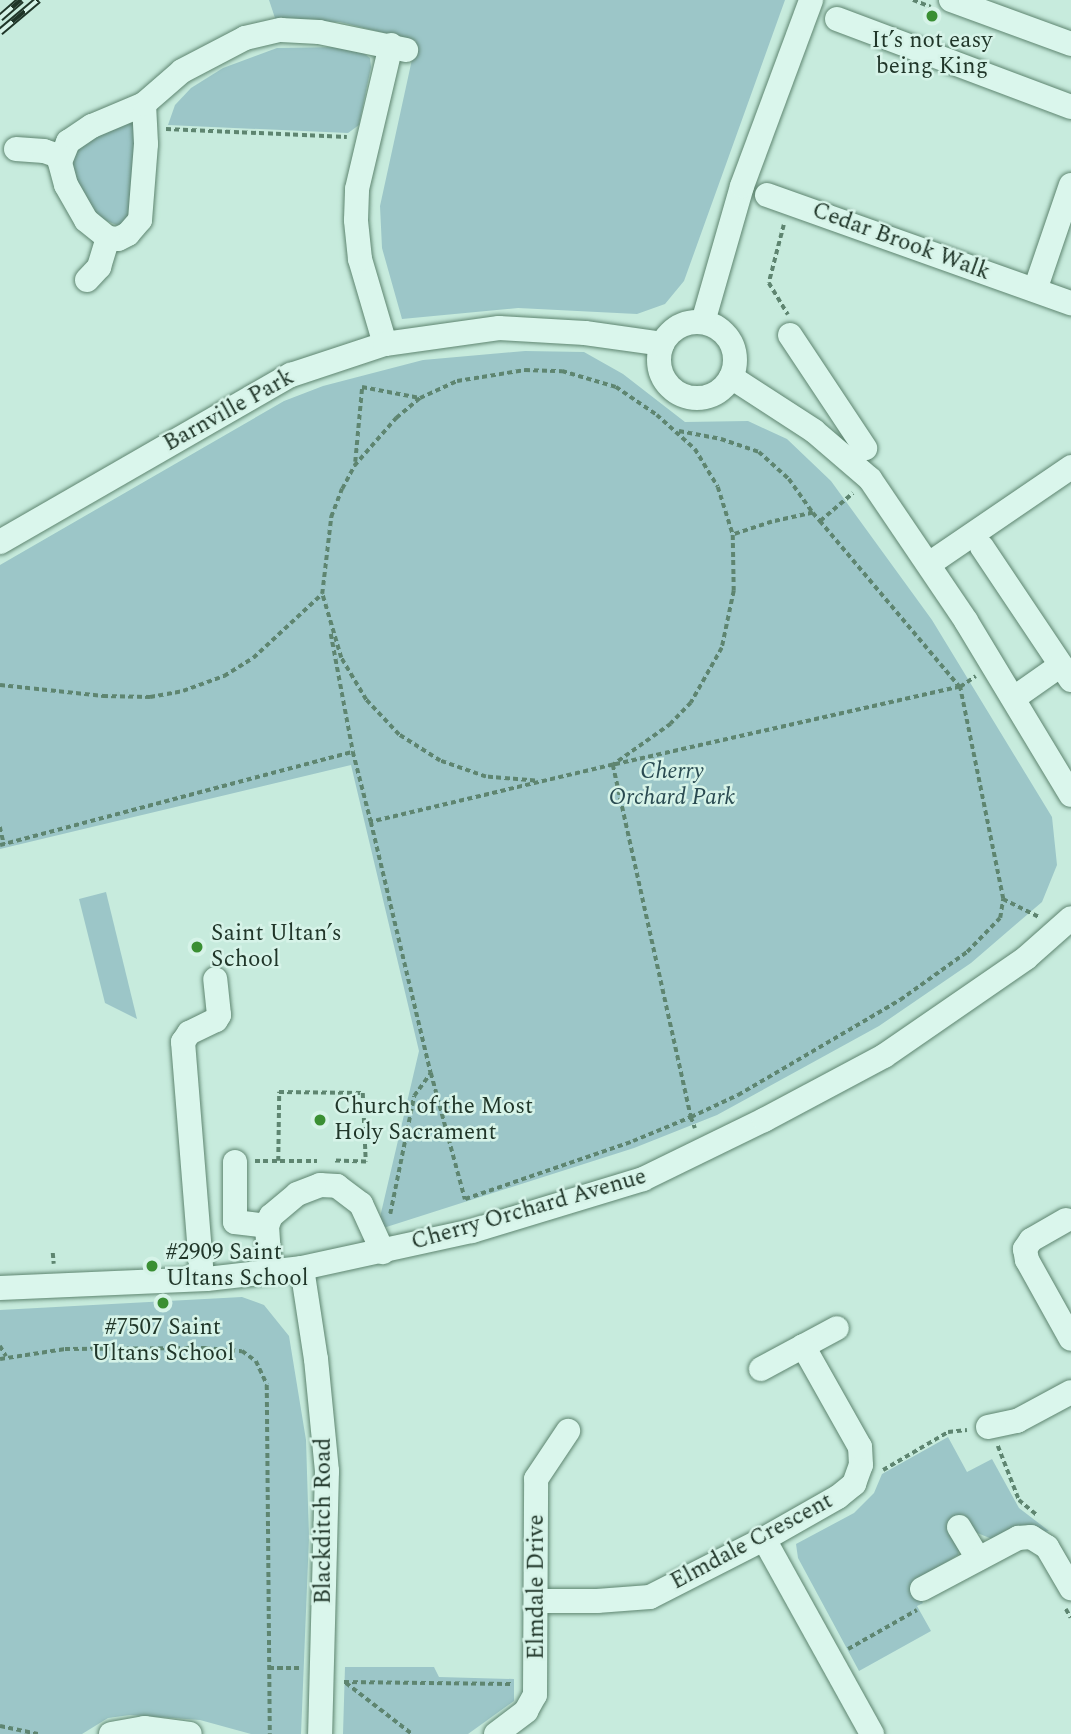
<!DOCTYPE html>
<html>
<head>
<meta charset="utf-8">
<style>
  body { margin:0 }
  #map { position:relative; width:1071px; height:1734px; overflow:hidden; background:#c7ebdd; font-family:Spectral,serif }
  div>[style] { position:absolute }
  .green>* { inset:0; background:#9cc6c8 }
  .path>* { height:3.5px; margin-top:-1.75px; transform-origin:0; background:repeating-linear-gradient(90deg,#5e8570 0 5px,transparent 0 8.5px) }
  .roads { filter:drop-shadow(0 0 2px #5e8570) drop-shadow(0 0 2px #5e8570) }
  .minor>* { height:24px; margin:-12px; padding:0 12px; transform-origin:12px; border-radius:12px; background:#daf6ec }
  .minor>.ring { margin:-12px; padding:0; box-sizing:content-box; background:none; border:24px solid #daf6ec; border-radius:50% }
  .rail>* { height:8px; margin-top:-4px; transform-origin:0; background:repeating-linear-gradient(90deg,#d6f3e8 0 16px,#203629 0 32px); box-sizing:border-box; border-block:2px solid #203629 }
  .dots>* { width:19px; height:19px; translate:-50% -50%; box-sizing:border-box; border:4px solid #d6f3e8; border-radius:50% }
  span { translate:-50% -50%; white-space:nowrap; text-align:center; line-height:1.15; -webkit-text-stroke:5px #d6f3e8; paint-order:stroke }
  .poi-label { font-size:23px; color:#203629 }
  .left { translate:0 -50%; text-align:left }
  .street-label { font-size:23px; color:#203629 }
  .park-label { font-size:23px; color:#294a51; font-style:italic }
</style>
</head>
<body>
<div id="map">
  <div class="green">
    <div style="clip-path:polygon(269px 0,785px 0,684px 281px,665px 304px,637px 314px,518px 308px,402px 319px,382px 248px,380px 206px,416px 41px,340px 22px,276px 21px)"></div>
    <div style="clip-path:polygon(342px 47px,362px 52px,370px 58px,371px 67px,359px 125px,348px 133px,168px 125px,175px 105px,191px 88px,223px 68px,277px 48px)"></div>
    <div style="clip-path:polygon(126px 121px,134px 124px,134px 213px,119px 226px,100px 218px,80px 189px,70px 158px,78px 147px)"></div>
    <div style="clip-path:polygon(525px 351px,584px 352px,623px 374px,685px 422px,748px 421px,787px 439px,831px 481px,932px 620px,1052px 817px,1057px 865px,1042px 902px,971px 963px,879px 1026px,717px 1115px,634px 1148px,377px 1230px,419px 1051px,351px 765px,0 849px,0 565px,284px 401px,323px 386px,423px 360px)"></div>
    <div style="clip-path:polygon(106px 892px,137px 1019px,105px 1003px,79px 899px)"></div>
    <div style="clip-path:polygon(242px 1297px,264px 1305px,289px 1336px,306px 1440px,309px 1537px,301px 1734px,251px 1734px,200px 1720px,130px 1715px,108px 1718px,82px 1734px,0 1734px,0 1310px)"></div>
    <div style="clip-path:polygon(948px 1437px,967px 1472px,992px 1459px,1019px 1508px,1049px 1531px,992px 1539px,975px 1532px,964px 1515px,950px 1523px,960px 1546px,958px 1555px,912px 1583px,923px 1603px,917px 1606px,931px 1631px,859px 1671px,798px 1558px,796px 1544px,854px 1513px,874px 1493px,882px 1474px)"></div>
    <div style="clip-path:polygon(345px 1667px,434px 1667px,439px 1677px,514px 1679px,514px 1701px,468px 1734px,343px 1734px)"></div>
  </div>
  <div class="path">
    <div style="left:913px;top:0;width:19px;rotate:21deg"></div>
    <div style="left:166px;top:129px;width:181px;rotate:2.5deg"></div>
    <div style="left:784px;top:225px;width:60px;rotate:104.5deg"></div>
    <div style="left:769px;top:283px;width:37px;rotate:59deg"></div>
    <div style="left:679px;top:431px;width:43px;rotate:10.8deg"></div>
    <div style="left:721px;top:439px;width:40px;rotate:18.9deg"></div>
    <div style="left:759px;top:452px;width:40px;rotate:42deg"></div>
    <div style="left:789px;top:479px;width:42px;rotate:54.8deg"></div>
    <div style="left:813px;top:513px;width:42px;rotate:167.6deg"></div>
    <div style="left:772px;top:522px;width:41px;rotate:161.6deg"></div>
    <div style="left:355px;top:462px;width:75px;rotate:-84.7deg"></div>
    <div style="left:362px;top:387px;width:59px;rotate:10.7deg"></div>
    <div style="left:813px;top:513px;width:11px;rotate:49deg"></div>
    <div style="left:820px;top:521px;width:43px;rotate:-40.3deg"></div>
    <div style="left:820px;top:521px;width:217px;rotate:49.9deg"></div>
    <div style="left:960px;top:687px;width:19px;rotate:-35deg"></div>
    <div style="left:331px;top:634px;width:120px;rotate:79.4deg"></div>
    <div style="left:0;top:685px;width:104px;rotate:6.1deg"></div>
    <div style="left:103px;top:696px;width:47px;rotate:1.2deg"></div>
    <div style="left:150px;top:697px;width:34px;rotate:-10deg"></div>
    <div style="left:183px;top:691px;width:44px;rotate:-20.1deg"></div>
    <div style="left:224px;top:676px;width:34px;rotate:-32deg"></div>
    <div style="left:253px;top:658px;width:94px;rotate:-42.8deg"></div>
    <div style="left:535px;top:781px;width:49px;rotate:-175.3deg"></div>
    <div style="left:486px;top:777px;width:49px;rotate:-160.8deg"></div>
    <div style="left:440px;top:761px;width:49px;rotate:-147.6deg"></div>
    <div style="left:399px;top:735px;width:48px;rotate:-133.3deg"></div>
    <div style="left:366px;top:700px;width:49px;rotate:-120.8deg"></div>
    <div style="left:341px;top:658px;width:67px;rotate:-106.5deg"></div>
    <div style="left:322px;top:594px;width:78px;rotate:-83.3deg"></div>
    <div style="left:331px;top:517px;width:30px;rotate:-69deg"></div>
    <div style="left:342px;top:489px;width:26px;rotate:-62deg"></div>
    <div style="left:354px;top:466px;width:64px;rotate:-48.8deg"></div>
    <div style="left:396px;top:418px;width:31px;rotate:-40deg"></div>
    <div style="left:420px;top:398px;width:41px;rotate:-24.7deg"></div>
    <div style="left:457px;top:381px;width:69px;rotate:-9.2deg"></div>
    <div style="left:525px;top:370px;width:37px;rotate:2deg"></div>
    <div style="left:562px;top:371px;width:56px;rotate:16.5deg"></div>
    <div style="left:616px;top:387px;width:50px;rotate:34.3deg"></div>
    <div style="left:657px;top:415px;width:51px;rotate:41.8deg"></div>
    <div style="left:695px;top:449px;width:44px;rotate:58.8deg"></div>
    <div style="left:718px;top:487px;width:50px;rotate:72.6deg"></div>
    <div style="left:733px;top:535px;width:56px;rotate:89deg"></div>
    <div style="left:734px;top:591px;width:58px;rotate:101.9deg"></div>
    <div style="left:722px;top:648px;width:63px;rotate:119.4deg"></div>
    <div style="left:691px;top:703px;width:29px;rotate:134deg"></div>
    <div style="left:671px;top:724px;width:71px;rotate:144.7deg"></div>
    <div style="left:613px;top:765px;width:249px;rotate:166.7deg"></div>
    <div style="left:371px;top:822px;width:258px;rotate:76.6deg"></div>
    <div style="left:431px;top:1073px;width:131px;rotate:74.9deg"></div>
    <div style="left:465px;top:1199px;width:178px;rotate:-19deg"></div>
    <div style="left:633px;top:1141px;width:63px;rotate:-22.5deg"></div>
    <div style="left:691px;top:1117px;width:52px;rotate:-25.1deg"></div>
    <div style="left:738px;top:1095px;width:188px;rotate:-30.4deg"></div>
    <div style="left:900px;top:1000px;width:82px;rotate:-35.6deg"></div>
    <div style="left:967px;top:952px;width:47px;rotate:-45.9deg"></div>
    <div style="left:1000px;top:918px;width:19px;rotate:-81deg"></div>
    <div style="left:1003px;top:899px;width:216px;rotate:-101.5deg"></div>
    <div style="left:960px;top:687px;width:356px;rotate:167.3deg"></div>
    <div style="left:613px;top:765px;width:361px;rotate:77.5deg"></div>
    <div style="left:691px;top:1117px;width:12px;rotate:70deg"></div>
    <div style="left:0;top:827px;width:18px;rotate:77deg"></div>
    <div style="left:0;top:845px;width:365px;rotate:-14.8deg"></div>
    <div style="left:353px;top:752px;width:72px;rotate:75.6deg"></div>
    <div style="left:1003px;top:899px;width:40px;rotate:26.6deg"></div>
    <div style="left:255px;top:1161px;width:62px"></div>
    <div style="left:278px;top:1161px;width:69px;rotate:-89.2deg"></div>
    <div style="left:279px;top:1092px;width:84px;rotate:0.7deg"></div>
    <div style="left:363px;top:1093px;width:69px;rotate:87.5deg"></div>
    <div style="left:366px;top:1162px;width:31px;rotate:-178deg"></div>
    <div style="left:390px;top:1214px;width:120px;rotate:-78.5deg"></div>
    <div style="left:414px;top:1096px;width:29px;rotate:-54deg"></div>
    <div style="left:53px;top:1253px;width:11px;rotate:85deg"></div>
    <div style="left:0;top:1346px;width:12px;rotate:59deg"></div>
    <div style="left:0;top:1359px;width:66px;rotate:-8.7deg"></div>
    <div style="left:65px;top:1349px;width:140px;rotate:-0.4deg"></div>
    <div style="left:205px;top:1348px;width:37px;rotate:5deg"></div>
    <div style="left:242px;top:1351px;width:17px;rotate:36deg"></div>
    <div style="left:256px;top:1361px;width:26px;rotate:65deg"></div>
    <div style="left:267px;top:1385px;width:349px;rotate:89.5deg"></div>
    <div style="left:998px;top:1446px;width:58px;rotate:68.7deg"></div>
    <div style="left:1019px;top:1500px;width:25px;rotate:40deg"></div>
    <div style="left:883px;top:1470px;width:75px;rotate:-30.3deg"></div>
    <div style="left:948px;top:1432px;width:19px;rotate:-6deg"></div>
    <div style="left:1066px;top:1609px;width:10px;rotate:61deg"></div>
    <div style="left:848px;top:1649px;width:79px;rotate:-29.5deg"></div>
    <div style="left:269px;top:1668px;width:33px"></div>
    <div style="left:344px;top:1682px;width:170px;rotate:0.7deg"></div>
    <div style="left:346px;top:1683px;width:83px;rotate:37.7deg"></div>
    <div style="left:0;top:1726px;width:40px;rotate:12deg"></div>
  </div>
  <div class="roads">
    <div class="minor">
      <div style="left:951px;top:0;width:128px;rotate:20.1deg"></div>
      <div style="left:837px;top:19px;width:250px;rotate:20.6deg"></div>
      <div style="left:144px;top:104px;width:40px;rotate:87.1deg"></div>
      <div style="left:146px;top:144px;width:76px;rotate:94.5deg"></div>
      <div style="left:140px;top:220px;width:18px;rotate:131deg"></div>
      <div style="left:128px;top:234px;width:11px;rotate:153deg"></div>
      <div style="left:118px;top:239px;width:10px;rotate:-174deg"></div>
      <div style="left:108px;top:238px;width:28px;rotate:-141deg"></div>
      <div style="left:86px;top:220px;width:40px;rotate:-119.7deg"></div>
      <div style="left:66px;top:185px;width:24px;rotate:-105deg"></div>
      <div style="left:60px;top:162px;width:22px;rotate:-68deg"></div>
      <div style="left:68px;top:142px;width:29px;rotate:-34deg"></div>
      <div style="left:92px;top:126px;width:56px;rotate:-22.9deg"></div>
      <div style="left:144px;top:104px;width:50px;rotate:-41deg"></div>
      <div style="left:182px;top:71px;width:71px;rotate:-27.6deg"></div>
      <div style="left:245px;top:38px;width:37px;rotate:-13deg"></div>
      <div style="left:281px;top:30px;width:38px;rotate:3deg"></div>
      <div style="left:319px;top:32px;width:89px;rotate:11.7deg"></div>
      <div style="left:16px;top:149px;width:28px;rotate:4deg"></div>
      <div style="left:44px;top:151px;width:18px;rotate:19deg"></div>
      <div style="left:767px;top:195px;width:323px;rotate:19.6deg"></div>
      <div style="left:87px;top:280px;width:18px;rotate:-47deg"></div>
      <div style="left:99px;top:267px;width:30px;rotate:-73deg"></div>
      <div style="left:1035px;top:290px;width:111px;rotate:-71.1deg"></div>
      <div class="ring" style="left:659px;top:322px;width:52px;height:52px"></div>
      <div style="left:703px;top:322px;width:141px;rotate:-74deg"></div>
      <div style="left:742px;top:186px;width:198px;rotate:-69.6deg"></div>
      <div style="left:790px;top:335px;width:136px;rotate:56.4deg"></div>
      <div style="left:385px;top:344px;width:89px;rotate:-106.4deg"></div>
      <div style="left:360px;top:259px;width:39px;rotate:-96deg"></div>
      <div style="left:356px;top:220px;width:31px;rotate:-88deg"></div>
      <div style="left:357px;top:189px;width:148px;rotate:-76.7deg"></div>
      <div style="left:731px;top:377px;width:99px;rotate:33deg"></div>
      <div style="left:814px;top:431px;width:74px;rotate:40.6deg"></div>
      <div style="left:870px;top:479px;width:171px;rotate:55.9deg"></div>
      <div style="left:966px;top:621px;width:203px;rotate:58.9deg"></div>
      <div style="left:0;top:542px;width:336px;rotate:-29.9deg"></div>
      <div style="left:291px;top:375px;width:99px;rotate:-18.3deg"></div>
      <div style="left:385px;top:344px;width:115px;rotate:-8deg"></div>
      <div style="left:499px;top:328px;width:86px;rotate:3.3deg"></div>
      <div style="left:585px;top:333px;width:78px;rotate:8.1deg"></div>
      <div style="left:982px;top:547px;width:160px;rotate:56.2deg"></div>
      <div style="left:929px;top:564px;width:172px;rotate:-34.3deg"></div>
      <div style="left:1014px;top:698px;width:57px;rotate:-35.1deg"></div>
      <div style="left:235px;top:1162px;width:60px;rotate:90deg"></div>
      <div style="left:235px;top:1222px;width:32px;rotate:7deg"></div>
      <div style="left:1066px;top:1220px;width:40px;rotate:150.3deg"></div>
      <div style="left:1031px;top:1240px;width:11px;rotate:124deg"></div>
      <div style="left:1025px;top:1249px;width:11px;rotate:80deg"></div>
      <div style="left:1027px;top:1260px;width:90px;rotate:60.9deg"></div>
      <div style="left:302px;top:1268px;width:92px;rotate:81.3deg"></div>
      <div style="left:316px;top:1359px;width:113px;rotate:84.4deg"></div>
      <div style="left:327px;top:1471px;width:263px;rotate:91.5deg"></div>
      <div style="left:270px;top:1271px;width:45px;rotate:-93.8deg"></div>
      <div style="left:267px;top:1226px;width:11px;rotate:-68deg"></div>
      <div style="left:271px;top:1216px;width:34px;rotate:-40deg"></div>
      <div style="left:297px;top:1194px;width:25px;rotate:-21deg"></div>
      <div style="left:320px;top:1185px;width:17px;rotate:3deg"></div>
      <div style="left:337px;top:1186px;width:30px;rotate:37deg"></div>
      <div style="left:361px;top:1204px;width:53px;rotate:65.4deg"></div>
      <div style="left:202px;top:1278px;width:237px;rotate:-94.6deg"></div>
      <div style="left:183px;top:1042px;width:11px;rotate:-56deg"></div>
      <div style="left:189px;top:1033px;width:30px;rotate:-26deg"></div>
      <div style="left:216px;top:1020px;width:6px;rotate:-59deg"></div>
      <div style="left:219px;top:1015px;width:36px;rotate:-96deg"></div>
      <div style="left:0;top:1288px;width:207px;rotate:-2.5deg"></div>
      <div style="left:207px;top:1279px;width:96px;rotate:-6.6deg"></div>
      <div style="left:302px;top:1268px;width:174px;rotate:-12.3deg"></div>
      <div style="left:472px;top:1231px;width:179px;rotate:-16.9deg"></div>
      <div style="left:643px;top:1179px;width:135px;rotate:-26deg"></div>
      <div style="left:764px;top:1120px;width:136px;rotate:-28.1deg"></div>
      <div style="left:884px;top:1056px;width:173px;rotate:-34.6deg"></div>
      <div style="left:1026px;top:958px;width:60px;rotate:-41.6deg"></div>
      <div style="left:761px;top:1369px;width:86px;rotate:-28.3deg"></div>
      <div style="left:988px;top:1427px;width:30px;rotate:-12deg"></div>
      <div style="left:1017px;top:1421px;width:61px;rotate:-28.2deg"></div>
      <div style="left:959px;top:1527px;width:37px;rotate:59deg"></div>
      <div style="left:764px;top:1539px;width:223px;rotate:61deg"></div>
      <div style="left:922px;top:1589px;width:109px;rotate:-28deg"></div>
      <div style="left:1018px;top:1538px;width:13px;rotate:-4deg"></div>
      <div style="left:1031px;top:1537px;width:19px;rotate:32deg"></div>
      <div style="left:1047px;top:1547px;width:48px;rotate:59.7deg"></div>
      <div style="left:536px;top:1601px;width:61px"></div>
      <div style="left:597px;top:1601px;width:53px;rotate:-4.3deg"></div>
      <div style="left:650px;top:1597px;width:128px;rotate:-27deg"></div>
      <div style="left:764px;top:1539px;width:85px;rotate:-29.6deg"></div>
      <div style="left:838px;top:1497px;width:21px;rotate:-39deg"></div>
      <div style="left:854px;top:1484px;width:20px;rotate:-70deg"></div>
      <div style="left:861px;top:1465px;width:18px;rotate:-93deg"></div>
      <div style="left:860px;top:1447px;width:116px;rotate:-119.4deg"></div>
      <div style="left:111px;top:1734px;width:34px;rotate:-10deg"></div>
      <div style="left:144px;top:1728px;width:46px;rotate:7.4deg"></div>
      <div style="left:496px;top:1734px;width:38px;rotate:-37deg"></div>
      <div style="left:526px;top:1711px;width:18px;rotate:-61deg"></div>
      <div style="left:535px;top:1695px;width:216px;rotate:-89.7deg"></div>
      <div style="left:536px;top:1479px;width:58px;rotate:-56.3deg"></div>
    </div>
  </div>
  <div class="rail">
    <div style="left:0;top:18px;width:28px;rotate:-41deg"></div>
    <div style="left:0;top:32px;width:50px;rotate:-40.1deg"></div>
  </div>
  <div class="dots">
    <div style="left:932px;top:16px;background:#3a8f33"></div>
    <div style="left:197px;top:947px;background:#3a8f33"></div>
    <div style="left:320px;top:1120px;background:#3a8f33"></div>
    <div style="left:152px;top:1266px;background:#3a8f33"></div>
    <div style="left:163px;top:1303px;background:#3a8f33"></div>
  </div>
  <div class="poi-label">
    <span style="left:932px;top:54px">It’s not easy<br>being King</span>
    <span class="left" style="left:211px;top:947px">Saint Ultan’s<br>School</span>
    <span class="left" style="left:334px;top:1120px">Church of the Most<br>Holy Sacrament</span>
    <span class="left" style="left:166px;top:1266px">#2909 Saint<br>Ultans School</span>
    <span style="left:163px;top:1341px">#7507 Saint<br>Ultans School</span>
  </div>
  <div class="street-label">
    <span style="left:901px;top:242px;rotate:20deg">Cedar Brook Walk</span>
    <span style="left:229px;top:411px;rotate:-29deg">Barnville Park</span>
    <span style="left:529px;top:1210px;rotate:-16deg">Cherry Orchard Avenue</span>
    <span style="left:324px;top:1521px;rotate:-90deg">Blackditch Road</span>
    <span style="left:752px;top:1542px;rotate:-28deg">Elmdale Crescent</span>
    <span style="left:537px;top:1587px;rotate:-90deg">Elmdale Drive</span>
  </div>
  <div class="park-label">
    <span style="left:672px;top:785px">Cherry<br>Orchard Park</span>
  </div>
</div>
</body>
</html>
